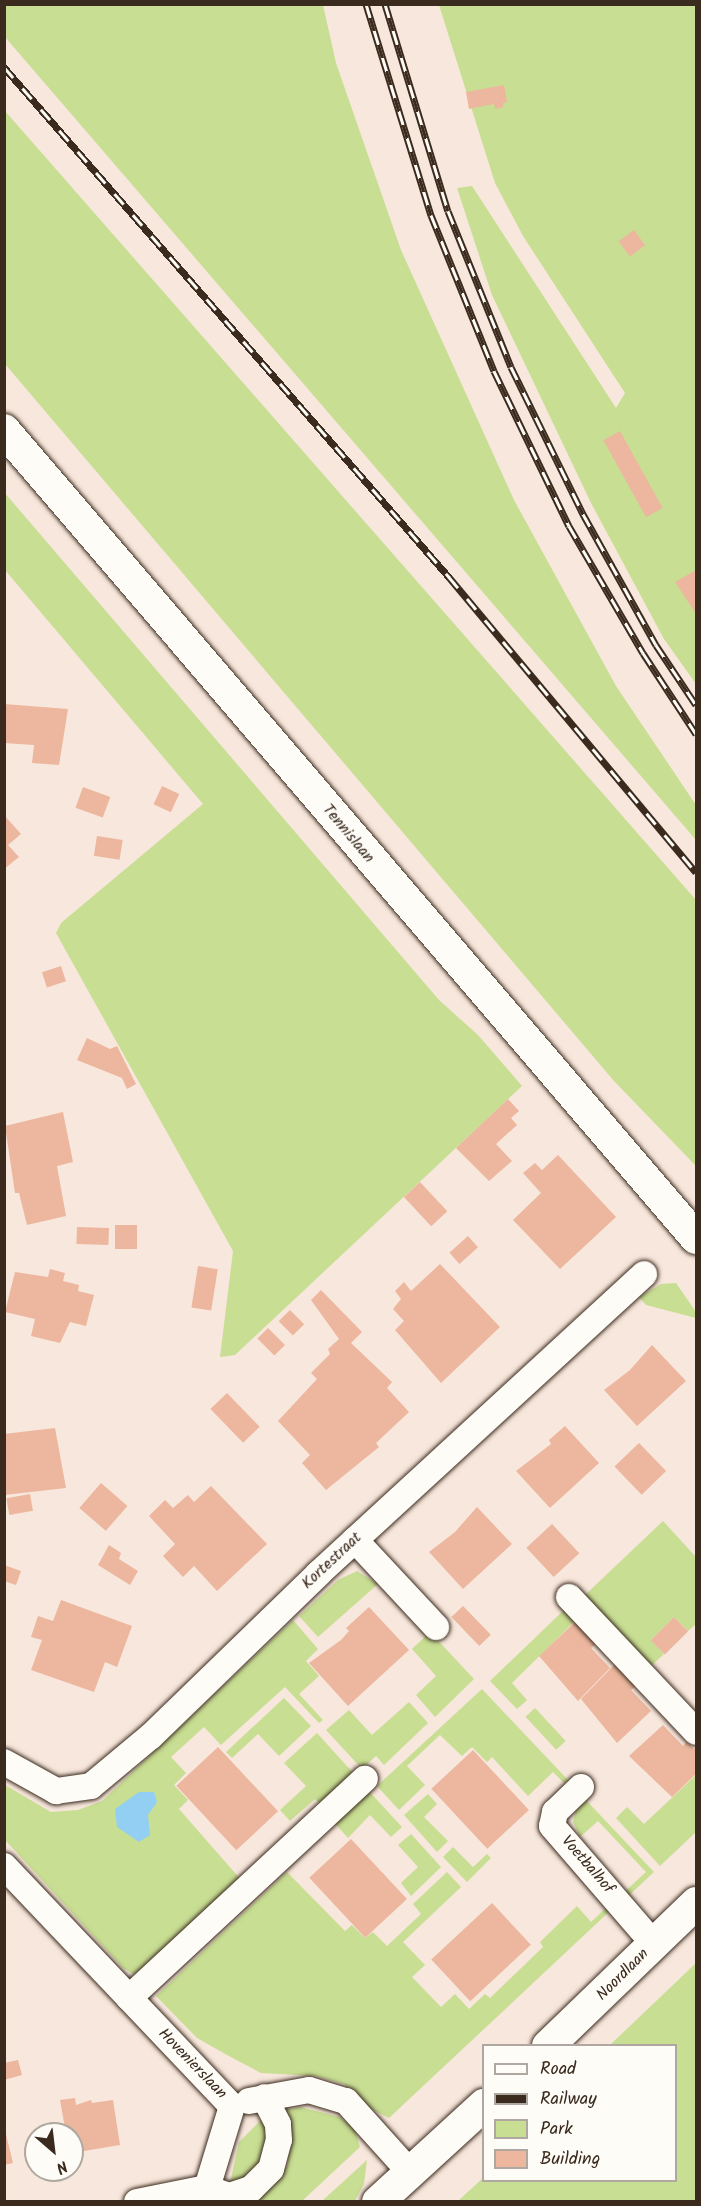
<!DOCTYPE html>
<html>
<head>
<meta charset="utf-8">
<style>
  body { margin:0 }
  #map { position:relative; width:701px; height:2206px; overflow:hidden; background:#f8e7dc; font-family:Kalam,sans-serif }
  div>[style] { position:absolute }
  .green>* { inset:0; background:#c8de93; transform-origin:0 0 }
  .water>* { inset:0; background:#92cff2 }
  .building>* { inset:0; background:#ecb79e; transform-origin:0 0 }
  .roads { filter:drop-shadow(0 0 2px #3b2a1e) drop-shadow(0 0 2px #3b2a1e) }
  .minor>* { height:26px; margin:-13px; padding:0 13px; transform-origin:13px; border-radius:13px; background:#fdfcf7 }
  .tertiary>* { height:32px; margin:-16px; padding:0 16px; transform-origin:16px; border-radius:16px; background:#fdfcf7 }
  .rail>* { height:7px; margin-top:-3.5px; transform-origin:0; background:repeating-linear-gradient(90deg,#fdfcf7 0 14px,#3b2a1e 0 28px); box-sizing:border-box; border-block:2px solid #3b2a1e }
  span { translate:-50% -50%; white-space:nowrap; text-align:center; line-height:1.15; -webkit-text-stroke:5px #fdfcf7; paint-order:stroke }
  .street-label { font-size:16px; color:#3b2a1e }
  .frame { position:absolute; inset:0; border:6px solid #3b2a1e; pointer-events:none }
  .legend { position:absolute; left:482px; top:2044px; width:195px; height:138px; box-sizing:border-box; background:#fdfcf7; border:2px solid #afa8a0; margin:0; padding:8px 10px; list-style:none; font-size:18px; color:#3b2a1e }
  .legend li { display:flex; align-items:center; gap:12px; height:30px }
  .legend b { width:30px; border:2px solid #afa8a0 }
  .north { position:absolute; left:24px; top:2122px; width:60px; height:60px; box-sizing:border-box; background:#fdfcf7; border:2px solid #afa8a0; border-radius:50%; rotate:152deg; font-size:16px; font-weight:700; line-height:24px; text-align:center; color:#3b2a1e }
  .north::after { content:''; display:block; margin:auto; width:21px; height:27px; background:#3b2a1e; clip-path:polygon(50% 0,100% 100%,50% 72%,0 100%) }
</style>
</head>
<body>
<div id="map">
  <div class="green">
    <div style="clip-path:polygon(695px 4px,696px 9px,696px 684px,664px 639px,591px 503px,492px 295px,457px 188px,472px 186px,616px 408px,625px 393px,523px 236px,495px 183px,439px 5px)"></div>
    <div style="clip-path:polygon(4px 5px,323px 5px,336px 63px,401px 250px,514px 500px,616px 686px,696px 805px,696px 840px,5px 37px)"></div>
    <div style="clip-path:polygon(5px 111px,696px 900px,696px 1166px,614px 1081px,5px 364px)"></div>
    <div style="clip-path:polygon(4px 492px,439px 1000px,478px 1035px,522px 1086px,235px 1355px,220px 1357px,233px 1251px,56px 933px,61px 923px,203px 804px,5px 570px)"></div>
    <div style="clip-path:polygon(676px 1283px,696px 1312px,696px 1318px,646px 1305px,639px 1297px,661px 1284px)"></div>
    <div style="clip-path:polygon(663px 1521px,696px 1557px,696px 1624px,688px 1631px,674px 1617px,651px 1640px,664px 1654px,650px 1667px,584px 1596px)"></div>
    <div style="clip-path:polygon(357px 1571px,378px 1584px,318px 1637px,299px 1616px,338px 1580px)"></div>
    <div style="clip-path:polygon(564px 1610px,575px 1621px,512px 1683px,527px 1700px,517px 1709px,490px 1681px)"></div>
    <div style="clip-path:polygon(293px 1620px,318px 1649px,306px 1661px,319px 1676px,299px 1694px,323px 1720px,319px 1723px,285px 1687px,221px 1745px,204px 1727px,171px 1757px,186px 1773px,174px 1785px,188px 1800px,179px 1809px,242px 1881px,159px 1960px,135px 1975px,123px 1968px,5px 1840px,5px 1785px,51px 1812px,78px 1810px,102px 1801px)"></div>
    <div style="clip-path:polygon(430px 1632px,474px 1679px,435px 1717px,416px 1695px,436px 1676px,412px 1649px)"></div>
    <div style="clip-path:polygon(482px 1689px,568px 1780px,564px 1783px,553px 1772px,528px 1796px,492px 1757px,487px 1762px,472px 1747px,462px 1756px,440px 1735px,407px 1766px,425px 1785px,399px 1810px,377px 1786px)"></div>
    <div style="clip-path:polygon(284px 1698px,311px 1726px,279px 1756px,258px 1734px,232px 1758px,226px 1752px)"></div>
    <div style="clip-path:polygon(409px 1702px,428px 1723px,384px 1765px,376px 1756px,362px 1769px,326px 1730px,349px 1710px,372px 1735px)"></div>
    <div style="left:535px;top:1708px;width:45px;height:13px;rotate:47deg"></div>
    <div style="clip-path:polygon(317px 1733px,355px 1775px,323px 1808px,315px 1799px,290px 1821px,280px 1810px,306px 1786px,284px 1763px)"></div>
    <div style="clip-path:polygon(696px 1775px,696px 1832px,660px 1866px,616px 1818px,627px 1807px,644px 1824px)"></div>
    <div style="clip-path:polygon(365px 1787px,402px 1827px,391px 1837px,370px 1815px,348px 1838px,330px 1818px)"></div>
    <div style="clip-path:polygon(428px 1794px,437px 1804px,424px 1817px,448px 1841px,437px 1852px,404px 1815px)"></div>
    <div style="clip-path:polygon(584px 1798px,654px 1872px,624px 1900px,620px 1896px,646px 1872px,598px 1821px,580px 1837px,573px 1822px,577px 1806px)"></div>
    <div style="clip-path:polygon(411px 1834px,441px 1867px,411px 1896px,401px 1883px,418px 1867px,398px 1845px)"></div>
    <div style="clip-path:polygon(453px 1847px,473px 1867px,487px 1854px,491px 1858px,467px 1882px,443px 1857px)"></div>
    <div style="clip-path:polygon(287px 1872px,345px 1931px,352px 1925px,365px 1938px,373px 1932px,387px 1946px,421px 1914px,413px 1904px,447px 1872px,461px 1887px,403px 1942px,425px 1965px,412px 1977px,441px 2007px,455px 1994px,469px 2009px,485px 1994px,490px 1998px,543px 1947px,540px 1942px,577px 1906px,591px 1922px,608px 1906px,611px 1910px,389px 2118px,371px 2109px,344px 2084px,315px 2076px,261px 2073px,227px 2055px,197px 2038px,156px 1996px)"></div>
    <div style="clip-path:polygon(696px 1963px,696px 2201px,458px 2201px,483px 2178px,676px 2180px,676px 2046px,610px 2045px)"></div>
    <div style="clip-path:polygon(300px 2107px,340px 2117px,355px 2130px,360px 2147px,302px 2201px,248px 2202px,270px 2187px,287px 2166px,292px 2132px,285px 2110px)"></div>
    <div style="clip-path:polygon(265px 2116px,268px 2153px,256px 2175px,229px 2188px,239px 2142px)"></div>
    <div style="clip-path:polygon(367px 2160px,364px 2184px,355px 2201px,322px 2201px)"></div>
  </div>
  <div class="water">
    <div style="clip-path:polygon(139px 1792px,154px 1792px,157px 1802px,148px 1815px,150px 1835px,139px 1842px,117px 1827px,115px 1809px)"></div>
  </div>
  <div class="building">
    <div style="clip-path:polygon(504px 85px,507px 102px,503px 103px,503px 107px,495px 109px,494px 104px,469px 109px,466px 92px)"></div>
    <div style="left:634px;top:230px;width:19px;height:19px;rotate:54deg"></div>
    <div style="left:620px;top:431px;width:88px;height:19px;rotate:61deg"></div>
    <div style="clip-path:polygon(696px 570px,696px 614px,675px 582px)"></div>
    <div style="clip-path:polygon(4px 704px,68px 709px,59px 765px,32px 763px,34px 745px,4px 743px)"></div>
    <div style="left:162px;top:786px;width:19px;height:20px;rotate:25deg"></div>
    <div style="left:83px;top:787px;width:29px;height:22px;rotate:20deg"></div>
    <div style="clip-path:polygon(4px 815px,21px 834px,8px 845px,19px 857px,4px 869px)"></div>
    <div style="left:97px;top:836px;width:26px;height:20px;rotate:9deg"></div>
    <div style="left:61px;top:966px;width:16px;height:20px;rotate:72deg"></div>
    <div style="clip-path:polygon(87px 1038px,110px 1049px,117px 1046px,136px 1084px,127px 1089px,122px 1078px,77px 1060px)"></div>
    <div style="clip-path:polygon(508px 1099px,519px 1111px,511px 1118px,517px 1125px,496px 1144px,512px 1161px,489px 1181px,456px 1148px)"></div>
    <div style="clip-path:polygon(63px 1112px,73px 1162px,57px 1166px,66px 1216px,27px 1225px,19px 1193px,15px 1193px,5px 1126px)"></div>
    <div style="clip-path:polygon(558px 1155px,616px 1217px,560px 1269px,513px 1220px,541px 1193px,523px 1173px,535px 1163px,542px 1170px)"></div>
    <div style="left:420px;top:1182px;width:40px;height:22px;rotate:47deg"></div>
    <div style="left:115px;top:1225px;width:22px;height:24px"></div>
    <div style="left:77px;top:1227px;width:32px;height:17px;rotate:2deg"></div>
    <div style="left:468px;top:1236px;width:15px;height:25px;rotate:48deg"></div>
    <div style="clip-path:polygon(440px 1264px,500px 1327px,441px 1383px,395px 1330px,404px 1321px,393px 1309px,401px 1299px,395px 1291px,404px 1282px,411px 1291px)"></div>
    <div style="left:198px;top:1266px;width:20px;height:42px;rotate:9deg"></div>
    <div style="clip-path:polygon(50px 1269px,65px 1273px,63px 1281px,79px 1285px,78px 1291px,94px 1295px,86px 1326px,70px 1322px,60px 1343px,31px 1336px,35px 1319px,5px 1312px,15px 1272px,48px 1277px)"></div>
    <div style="clip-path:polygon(321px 1290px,362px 1332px,351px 1343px,392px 1382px,387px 1388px,409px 1412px,376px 1443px,379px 1447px,326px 1490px,302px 1463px,310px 1455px,278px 1421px,317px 1379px,311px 1373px,330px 1354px,328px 1349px,339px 1339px,311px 1300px)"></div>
    <div style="left:290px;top:1310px;width:20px;height:16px;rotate:45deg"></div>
    <div style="left:268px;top:1328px;width:24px;height:15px;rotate:45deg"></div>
    <div style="clip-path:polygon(652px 1345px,686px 1381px,637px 1426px,604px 1390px,630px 1370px)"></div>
    <div style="left:227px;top:1393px;width:47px;height:23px;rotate:46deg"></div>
    <div style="clip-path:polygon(565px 1426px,599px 1463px,550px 1508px,516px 1471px,551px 1444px,549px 1440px)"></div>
    <div style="clip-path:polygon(55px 1428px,66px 1488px,4px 1495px,4px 1434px)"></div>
    <div style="left:639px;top:1443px;width:39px;height:34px;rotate:46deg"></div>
    <div style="left:101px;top:1483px;width:35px;height:33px;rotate:41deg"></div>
    <div style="clip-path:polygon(211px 1486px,267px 1544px,217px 1591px,194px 1566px,183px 1577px,163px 1556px,175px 1544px,149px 1516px,165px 1500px,173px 1508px,188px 1495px,194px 1502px)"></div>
    <div style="left:30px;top:1494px;width:17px;height:24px;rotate:80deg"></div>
    <div style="clip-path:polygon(477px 1507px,512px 1544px,463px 1589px,429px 1552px,455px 1532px)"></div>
    <div style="left:552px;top:1524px;width:40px;height:35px;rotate:47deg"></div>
    <div style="clip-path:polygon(109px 1545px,121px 1553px,119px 1559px,138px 1571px,130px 1585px,98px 1565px)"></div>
    <div style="clip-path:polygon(4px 1565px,21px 1571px,16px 1585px,4px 1581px)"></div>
    <div style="clip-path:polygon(61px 1600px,132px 1626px,117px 1667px,105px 1662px,94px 1692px,31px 1670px,42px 1640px,31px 1637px,38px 1616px,53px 1621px)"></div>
    <div style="left:463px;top:1606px;width:40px;height:16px;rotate:46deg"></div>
    <div style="clip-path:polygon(369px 1607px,409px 1650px,348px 1706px,309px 1663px,341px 1640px,349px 1631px,346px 1628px)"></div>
    <div style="left:674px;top:1617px;width:20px;height:33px;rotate:45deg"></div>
    <div style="clip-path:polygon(575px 1622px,596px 1644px,591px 1648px,610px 1668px,578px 1701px,539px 1656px)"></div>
    <div style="clip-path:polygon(615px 1664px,636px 1686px,631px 1690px,651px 1711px,617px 1743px,581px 1699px)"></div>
    <div style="clip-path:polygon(663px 1725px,683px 1746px,687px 1741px,696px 1751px,696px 1774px,672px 1797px,629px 1756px)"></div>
    <div style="left:218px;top:1747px;width:88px;height:57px;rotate:47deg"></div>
    <div style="left:473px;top:1750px;width:82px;height:57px;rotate:47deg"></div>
    <div style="left:351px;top:1839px;width:82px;height:57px;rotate:47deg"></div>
    <div style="left:492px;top:1903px;width:57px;height:83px;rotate:47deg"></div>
    <div style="clip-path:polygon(18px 2060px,22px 2075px,4px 2080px,4px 2063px)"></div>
    <div style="clip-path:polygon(75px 2098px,76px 2105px,91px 2100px,92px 2103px,113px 2100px,120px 2145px,72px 2153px,72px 2134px,66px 2134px,60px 2100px)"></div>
    <div style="clip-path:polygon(4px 2126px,13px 2163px,4px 2165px)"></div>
  </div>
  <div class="roads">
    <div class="minor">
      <div style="left:355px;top:1540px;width:119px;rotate:47deg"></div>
      <div style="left:569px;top:1597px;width:185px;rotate:46.7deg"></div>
      <div style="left:4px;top:1762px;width:60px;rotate:29.1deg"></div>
      <div style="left:56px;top:1791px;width:35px;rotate:-8deg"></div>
      <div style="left:91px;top:1786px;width:78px;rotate:-39.8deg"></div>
      <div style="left:151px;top:1736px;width:233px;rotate:-44.1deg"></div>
      <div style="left:318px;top:1574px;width:443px;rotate:-42.6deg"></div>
      <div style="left:581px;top:1787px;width:36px;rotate:136deg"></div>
      <div style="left:555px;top:1812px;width:14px;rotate:102deg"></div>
      <div style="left:552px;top:1826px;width:156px;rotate:49.2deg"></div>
      <div style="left:4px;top:1866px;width:331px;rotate:46.5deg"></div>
      <div style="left:129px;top:1998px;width:322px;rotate:-42.9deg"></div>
      <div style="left:249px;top:2101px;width:61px;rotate:-10.4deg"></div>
      <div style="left:309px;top:2090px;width:39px;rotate:17deg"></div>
      <div style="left:346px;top:2101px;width:96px;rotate:48deg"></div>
      <div style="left:207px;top:2188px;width:86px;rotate:-73deg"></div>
      <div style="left:137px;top:2202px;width:71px;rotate:-11.3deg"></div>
      <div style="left:207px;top:2188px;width:23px;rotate:20deg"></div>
      <div style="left:229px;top:2196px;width:23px;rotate:-18deg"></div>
      <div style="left:251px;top:2189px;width:28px;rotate:-45deg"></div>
      <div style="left:271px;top:2169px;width:30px;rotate:-75deg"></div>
      <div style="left:279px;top:2140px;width:16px;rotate:-94deg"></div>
      <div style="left:278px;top:2124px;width:30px;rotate:-117deg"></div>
    </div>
    <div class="tertiary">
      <div style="left:4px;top:430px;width:1064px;rotate:49.42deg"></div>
      <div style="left:548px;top:2046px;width:206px;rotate:-44deg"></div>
      <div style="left:378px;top:2202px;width:144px;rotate:-42.5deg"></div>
    </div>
  </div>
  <div class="rail">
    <div style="left:366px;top:4px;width:221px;rotate:72.9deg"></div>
    <div style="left:431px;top:215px;width:168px;rotate:68deg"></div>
    <div style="left:494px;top:371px;width:172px;rotate:64.2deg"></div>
    <div style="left:569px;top:526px;width:147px;rotate:59.8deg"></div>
    <div style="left:643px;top:653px;width:97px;rotate:56.8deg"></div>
    <div style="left:385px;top:4px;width:216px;rotate:73.1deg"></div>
    <div style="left:448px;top:211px;width:168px;rotate:68deg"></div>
    <div style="left:511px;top:367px;width:164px;rotate:63.9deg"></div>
    <div style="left:583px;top:514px;width:150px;rotate:60.9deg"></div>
    <div style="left:656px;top:645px;width:72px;rotate:56.3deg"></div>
    <div style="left:4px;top:67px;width:677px;rotate:48.89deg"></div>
    <div style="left:449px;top:577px;width:385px;rotate:50.1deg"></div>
  </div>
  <div class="street-label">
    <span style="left:348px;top:834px;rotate:50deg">Tennislaan</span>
    <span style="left:332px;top:1561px;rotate:-43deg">Kortestraat</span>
    <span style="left:587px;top:1865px;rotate:49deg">Voetbalhof</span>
    <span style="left:623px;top:1975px;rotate:-45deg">Noordlaan</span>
    <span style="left:192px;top:2064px;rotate:46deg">Hovenierslaan</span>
  </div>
  <div class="frame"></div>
  <ul class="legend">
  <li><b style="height:8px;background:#fdfcf7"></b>Road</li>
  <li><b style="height:8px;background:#3b2a1e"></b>Railway</li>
  <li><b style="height:16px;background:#c8de93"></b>Park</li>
  <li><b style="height:16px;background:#ecb79e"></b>Building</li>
  </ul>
  <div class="north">N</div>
</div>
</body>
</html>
